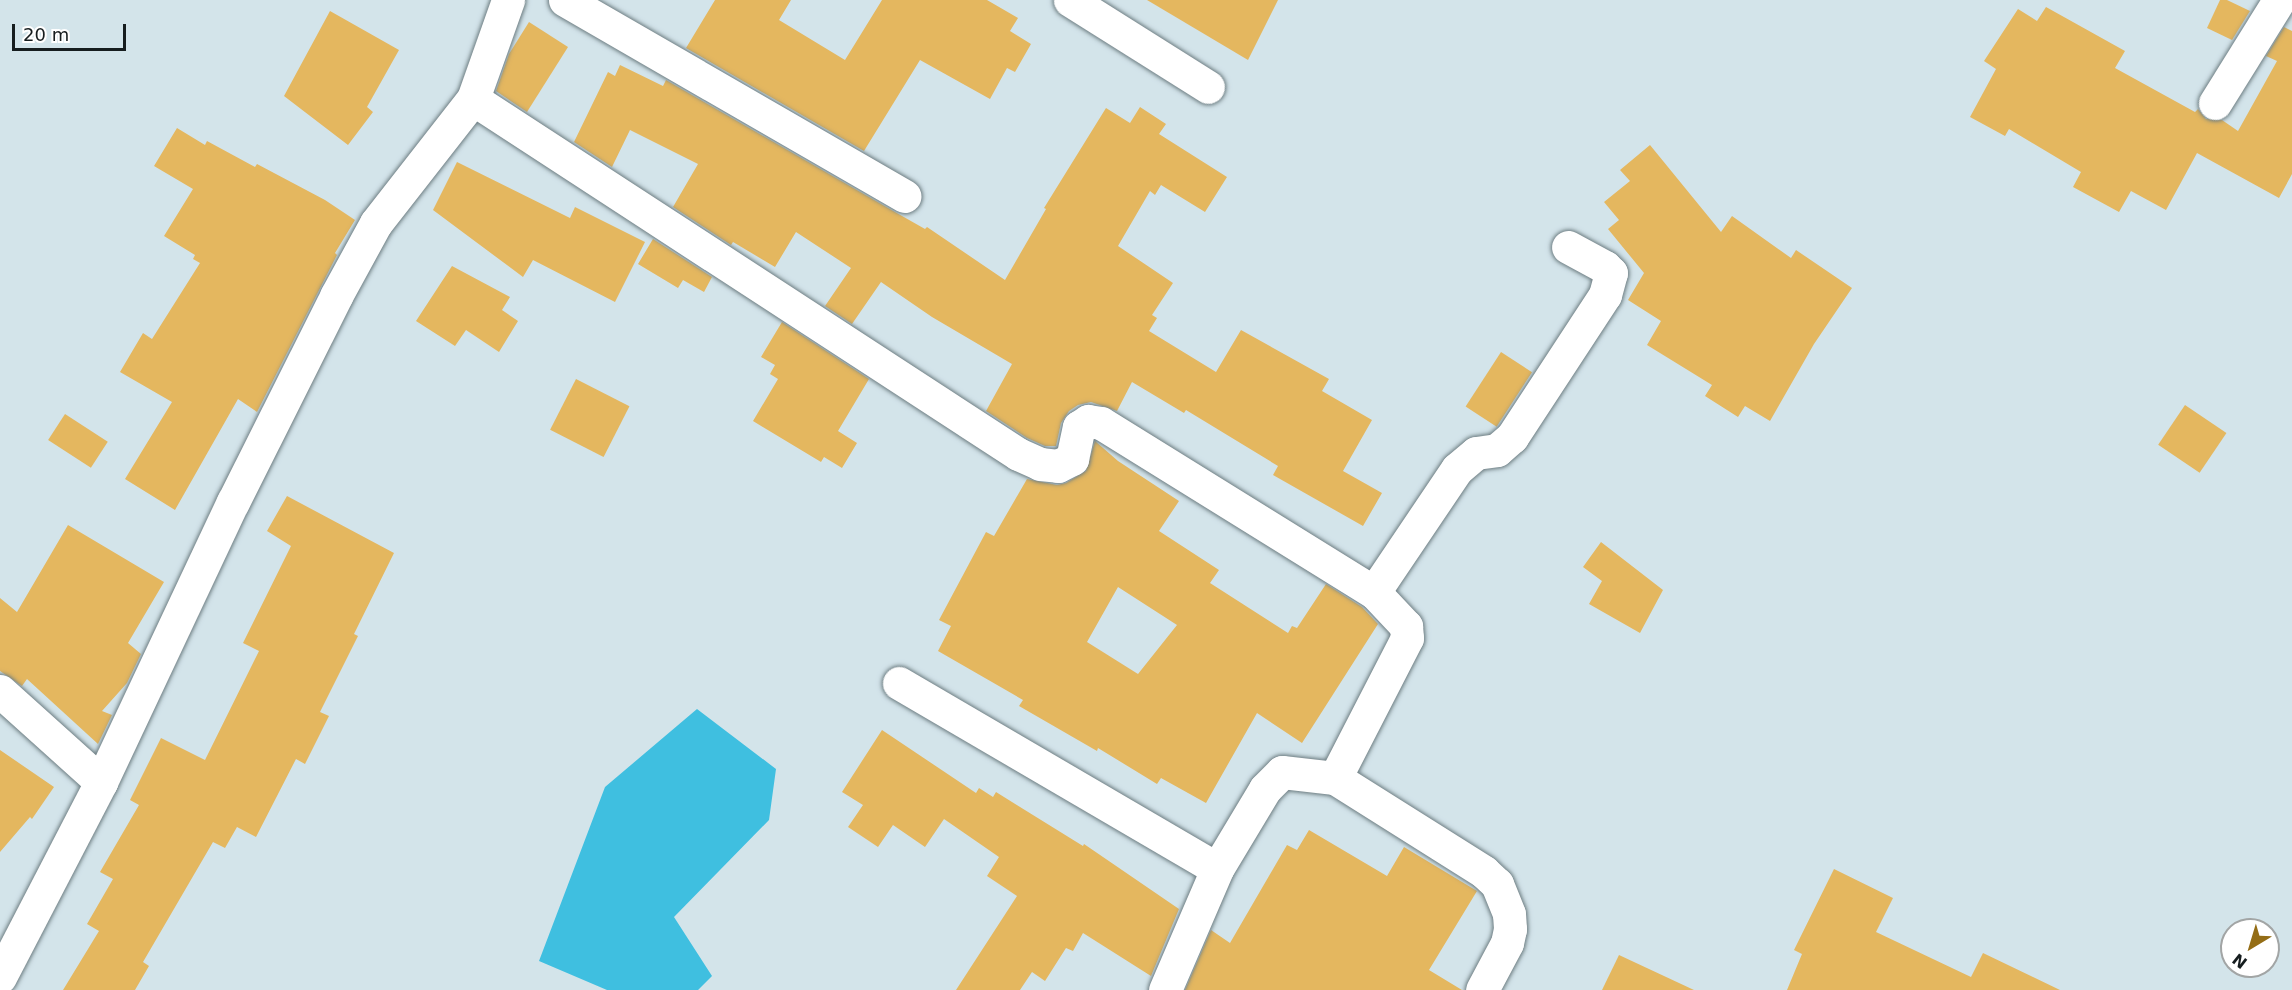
<!DOCTYPE html>
<html>
<head>
<meta charset="utf-8">
<style>
  body { margin:0 }
  #map { position:relative; width:2292px; height:990px; overflow:hidden; background:#d3e4ea; font-family:"DejaVu Sans",sans-serif }
  div>[style] { position:absolute }
  .water>* { inset:0; background:#3fbfe0 }
  .building>* { inset:0; background:#e4b75f; transform-origin:0 0 }
  .roads { filter:drop-shadow(0 0 2px #6d7d82) drop-shadow(0 0 2px #6d7d82) }
  .minor>* { height:33px; margin:-16.5px; padding:0 16.5px; transform-origin:16.5px; border-radius:16.5px; background:#fff }
  span { translate:-50% -50%; white-space:nowrap; text-align:center; line-height:1.15; -webkit-text-stroke:4.5px #fff; paint-order:stroke }
  .north { position:absolute; left:2220px; top:918px; width:60px; height:60px; box-sizing:border-box; background:#fff; border:2px solid #a2a5a5; border-radius:50%; rotate:218deg; font-size:16px; font-weight:700; line-height:24px; text-align:center; color:#161d1f }
  .north::after { content:''; display:block; margin:auto; width:21px; height:27px; background:#946d16; clip-path:polygon(50% 0,100% 100%,50% 72%,0 100%) }
  .scale { position:absolute; left:12px; top:24px; width:114px; height:27px; box-sizing:border-box; border:3px solid #161d1f; border-top:0; padding-left:8px; font-size:18px; line-height:21px; white-space:nowrap; color:#161d1f; -webkit-text-stroke:4px #fff; paint-order:stroke }
</style>
</head>
<body>
<div id="map">
  <div class="water">
    <div style="clip-path:polygon(697px 709px,776px 769px,769px 820px,674px 917px,712px 976px,698px 990px,607px 990px,539px 961px,605px 787px)"></div>
  </div>
  <div class="building">
    <div style="clip-path:polygon(715px 0,791px 0,779px 20px,845px 60px,882px 0,987px 0,1018px 18px,1010px 31px,1031px 44px,1015px 72px,1007px 68px,990px 99px,920px 60px,864px 151px,686px 48px)"></div>
    <div style="clip-path:polygon(1147px 0,1278px 0,1248px 60px)"></div>
    <div style="clip-path:polygon(2220px 0,2227px 0,2250px 11px,2232px 40px,2207px 28px)"></div>
    <div style="clip-path:polygon(2046px 7px,2125px 51px,2115px 68px,2195px 112px,2198px 109px,2206px 119px,2222px 120px,2238px 131px,2277px 61px,2266px 56px,2284px 27px,2292px 31px,2292px 174px,2279px 198px,2197px 153px,2166px 210px,2131px 191px,2119px 212px,2073px 187px,2081px 172px,2009px 129px,2005px 136px,1970px 117px,1996px 69px,1984px 61px,2018px 9px,2037px 21px)"></div>
    <div style="clip-path:polygon(330px 11px,399px 50px,367px 107px,373px 112px,348px 145px,284px 96px)"></div>
    <div style="clip-path:polygon(529px 22px,568px 47px,527px 112px,496px 91px,509px 54px)"></div>
    <div style="clip-path:polygon(620px 65px,663px 86px,666px 80px,895px 212px,925px 229px,927px 227px,1005px 280px,1046px 209px,1044px 208px,1106px 108px,1130px 123px,1140px 107px,1166px 124px,1159px 134px,1227px 177px,1205px 212px,1161px 185px,1155px 195px,1150px 191px,1118px 246px,1173px 283px,1152px 315px,1157px 318px,1149px 331px,1216px 372px,1241px 330px,1329px 379px,1322px 391px,1372px 420px,1343px 471px,1382px 493px,1363px 526px,1273px 475px,1278px 466px,1186px 410px,1184px 413px,1132px 382px,1117px 411px,1091px 402px,1078px 405px,1069px 411px,1061px 423px,1056px 446px,1045px 446px,1027px 438px,986px 411px,1012px 364px,932px 317px,881px 282px,852px 324px,825px 306px,851px 268px,796px 232px,775px 267px,733px 242px,731px 245px,673px 207px,698px 164px,630px 130px,612px 167px,574px 142px,608px 72px,615px 76px)"></div>
    <div style="clip-path:polygon(177px 128px,205px 145px,207px 141px,255px 167px,257px 164px,325px 200px,355px 220px,335px 253px,337px 255px,257px 412px,238px 399px,175px 510px,125px 479px,172px 402px,120px 372px,143px 333px,152px 339px,200px 263px,193px 259px,195px 255px,164px 236px,193px 189px,154px 166px)"></div>
    <div style="clip-path:polygon(1650px 145px,1721px 232px,1732px 216px,1791px 258px,1796px 250px,1852px 288px,1814px 344px,1770px 421px,1745px 406px,1738px 417px,1705px 396px,1712px 385px,1647px 345px,1661px 321px,1628px 300px,1644px 273px,1608px 229px,1619px 220px,1604px 202px,1630px 181px,1620px 170px)"></div>
    <div style="clip-path:polygon(457px 162px,570px 218px,575px 207px,645px 242px,615px 302px,533px 260px,523px 277px,433px 210px)"></div>
    <div style="clip-path:polygon(653px 239px,712px 277px,704px 292px,683px 280px,678px 288px,638px 264px)"></div>
    <div style="clip-path:polygon(452px 266px,510px 297px,502px 310px,518px 321px,499px 352px,466px 330px,455px 346px,416px 321px)"></div>
    <div style="clip-path:polygon(782px 322px,869px 379px,838px 431px,857px 443px,842px 468px,824px 457px,821px 462px,753px 421px,778px 379px,770px 374px,775px 365px,761px 357px)"></div>
    <div style="left:1501px;top:352px;width:37px;height:65px;rotate:33deg"></div>
    <div style="left:576px;top:379px;width:60px;height:57px;rotate:27deg"></div>
    <div style="left:2185px;top:405px;width:50px;height:48px;rotate:34deg"></div>
    <div style="left:65px;top:414px;width:51px;height:31px;rotate:33deg"></div>
    <div style="clip-path:polygon(evenodd,1095px 441px,1118px 461px,1179px 501px,1159px 531px,1219px 570px,1210px 583px,1288px 633px,1292px 626px,1297px 628px,1326px 584px,1362px 607px,1378px 624px,1302px 743px,1257px 713px,1206px 803px,1161px 778px,1157px 784px,1098px 748px,1097px 751px,1019px 706px,1023px 700px,938px 651px,951px 626px,939px 620px,986px 532px,994px 536px,1027px 479px,1057px 485px,1066px 483px,1086px 471px,1095px 441px,1118px 587px,1177px 625px,1138px 674px,1087px 642px,1118px 587px)"></div>
    <div style="clip-path:polygon(287px 496px,394px 553px,354px 634px,358px 636px,320px 712px,329px 716px,305px 764px,296px 759px,256px 837px,237px 827px,225px 848px,213px 842px,143px 962px,149px 966px,135px 990px,63px 990px,99px 931px,87px 924px,113px 879px,100px 872px,139px 805px,130px 800px,161px 738px,205px 760px,259px 651px,243px 643px,291px 546px,267px 531px)"></div>
    <div style="clip-path:polygon(68px 525px,164px 582px,128px 643px,141px 654px,127px 683px,102px 711px,112px 715px,98px 744px,27px 679px,22px 686px,0 671px,0 598px,17px 612px)"></div>
    <div style="clip-path:polygon(1601px 542px,1663px 590px,1640px 633px,1589px 604px,1602px 581px,1583px 567px)"></div>
    <div style="clip-path:polygon(882px 730px,976px 793px,979px 788px,993px 797px,996px 792px,1083px 846px,1084px 844px,1179px 909px,1151px 976px,1083px 933px,1073px 951px,1066px 948px,1045px 981px,1032px 972px,1020px 990px,956px 990px,1017px 896px,987px 876px,999px 857px,944px 819px,925px 847px,893px 825px,878px 847px,848px 827px,863px 805px,842px 792px)"></div>
    <div style="clip-path:polygon(0 750px,54px 787px,32px 819px,30px 817px,0 852px)"></div>
    <div style="clip-path:polygon(1309px 830px,1387px 876px,1404px 847px,1477px 891px,1429px 970px,1462px 990px,1185px 990px,1211px 930px,1230px 943px,1287px 845px,1297px 850px)"></div>
    <div style="clip-path:polygon(1834px 869px,1893px 898px,1876px 932px,1971px 977px,1983px 953px,2060px 990px,1787px 990px,1802px 954px,1794px 950px)"></div>
    <div style="clip-path:polygon(1619px 955px,1694px 990px,1602px 990px)"></div>
  </div>
  <div class="roads">
    <div class="minor">
      <div style="left:565px;top:0;width:392px;rotate:30deg"></div>
      <div style="left:1070px;top:0;width:163px;rotate:32.2deg"></div>
      <div style="left:473px;top:99px;width:650px;rotate:33.08deg"></div>
      <div style="left:1018px;top:454px;width:24px;rotate:24deg"></div>
      <div style="left:1040px;top:464px;width:18px;rotate:6deg"></div>
      <div style="left:1058px;top:466px;width:16px;rotate:-27deg"></div>
      <div style="left:1072px;top:459px;width:33px;rotate:-78deg"></div>
      <div style="left:1079px;top:427px;width:11px;rotate:-34deg"></div>
      <div style="left:1088px;top:421px;width:13px;rotate:9deg"></div>
      <div style="left:1101px;top:423px;width:321px;rotate:31.8deg"></div>
      <div style="left:1374px;top:592px;width:47px;rotate:46.7deg"></div>
      <div style="left:1406px;top:626px;width:12px;rotate:85deg"></div>
      <div style="left:1407px;top:638px;width:157px;rotate:117.2deg"></div>
      <div style="left:1335px;top:778px;width:176px;rotate:32.2deg"></div>
      <div style="left:1484px;top:872px;width:18px;rotate:43deg"></div>
      <div style="left:1497px;top:884px;width:32px;rotate:68deg"></div>
      <div style="left:1509px;top:914px;width:15px;rotate:86deg"></div>
      <div style="left:1510px;top:929px;width:14px;rotate:102deg"></div>
      <div style="left:1507px;top:943px;width:53px;rotate:118deg"></div>
      <div style="left:2215px;top:103px;width:121px;rotate:-58.1deg"></div>
      <div style="left:1374px;top:592px;width:148px;rotate:-56deg"></div>
      <div style="left:1457px;top:469px;width:25px;rotate:-40deg"></div>
      <div style="left:1476px;top:453px;width:21px;rotate:-8deg"></div>
      <div style="left:1497px;top:450px;width:20px;rotate:-41deg"></div>
      <div style="left:1512px;top:437px;width:170px;rotate:-56.8deg"></div>
      <div style="left:1605px;top:295px;width:23px;rotate:-75deg"></div>
      <div style="left:1611px;top:273px;width:8px;rotate:-135deg"></div>
      <div style="left:1605px;top:267px;width:42px;rotate:-151.6deg"></div>
      <div style="left:899px;top:683px;width:368px;rotate:30.3deg"></div>
      <div style="left:0;top:691px;width:136px;rotate:42deg"></div>
      <div style="left:0;top:977px;width:220px;rotate:-62.6deg"></div>
      <div style="left:101px;top:782px;width:310px;rotate:-64.8deg"></div>
      <div style="left:233px;top:502px;width:230px;rotate:-63.4deg"></div>
      <div style="left:336px;top:296px;width:83px;rotate:-61.3deg"></div>
      <div style="left:376px;top:223px;width:157px;rotate:-52deg"></div>
      <div style="left:473px;top:99px;width:105px;rotate:-70.5deg"></div>
      <div style="left:1165px;top:990px;width:132px;rotate:-66.7deg"></div>
      <div style="left:1217px;top:869px;width:93px;rotate:-59deg"></div>
      <div style="left:1265px;top:789px;width:24px;rotate:-45deg"></div>
      <div style="left:1282px;top:772px;width:53px;rotate:6.5deg"></div>
    </div>
  </div>
  <div class="north">N</div>
  <div class="scale">20 m</div>
</div>
</body>
</html>
